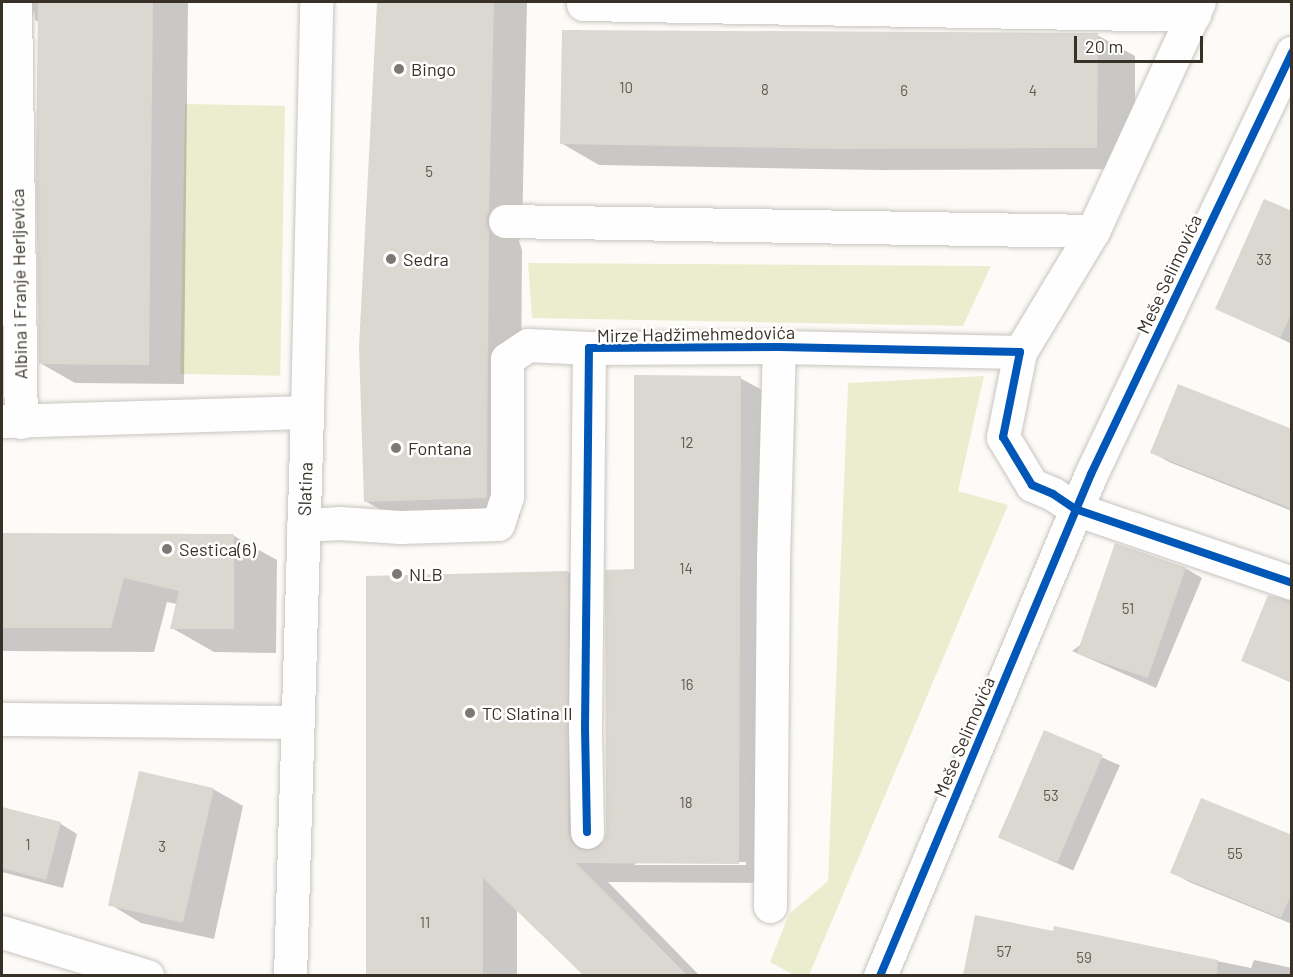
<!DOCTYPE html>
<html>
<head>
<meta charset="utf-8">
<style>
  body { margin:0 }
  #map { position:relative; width:1293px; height:977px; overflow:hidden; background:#fdfbf8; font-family:Barlow,sans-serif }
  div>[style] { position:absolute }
  .green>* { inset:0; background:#ebeece; transform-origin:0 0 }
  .shadow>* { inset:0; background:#0003; transform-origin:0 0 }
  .building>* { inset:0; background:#dbd7d1; transform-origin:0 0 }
  .roads { filter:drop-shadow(0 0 2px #c8c4bf) drop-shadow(0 0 2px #c8c4bf) }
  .minor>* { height:33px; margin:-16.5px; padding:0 16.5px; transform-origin:16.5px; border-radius:16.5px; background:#fffefe }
  .cycleway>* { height:8px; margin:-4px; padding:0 4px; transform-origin:4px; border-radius:4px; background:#0057b8 }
  .dots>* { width:16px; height:16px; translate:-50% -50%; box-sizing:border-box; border:3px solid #fff; border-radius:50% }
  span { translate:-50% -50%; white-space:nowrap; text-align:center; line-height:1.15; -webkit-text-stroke:5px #fff; paint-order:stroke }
  .number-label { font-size:15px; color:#615a52 }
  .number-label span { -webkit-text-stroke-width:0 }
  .poi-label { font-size:18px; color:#383128 }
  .left { translate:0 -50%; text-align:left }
  .street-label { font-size:18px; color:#383128 }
  .frame { position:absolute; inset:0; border:3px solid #383128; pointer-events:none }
  .scale { position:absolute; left:1074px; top:36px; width:129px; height:27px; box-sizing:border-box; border:3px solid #383128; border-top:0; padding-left:8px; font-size:18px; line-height:21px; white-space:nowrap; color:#383128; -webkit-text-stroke:4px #fff; paint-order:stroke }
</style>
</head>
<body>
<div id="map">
  <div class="green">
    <div style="left:185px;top:104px;width:100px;height:270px;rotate:1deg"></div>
    <div style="clip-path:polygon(528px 263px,991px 266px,963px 326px,532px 318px)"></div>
    <div style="clip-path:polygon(984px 376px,958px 491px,1008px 505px,809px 975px,794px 975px,770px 962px,789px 914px,828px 881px,848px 383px)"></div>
  </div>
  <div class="shadow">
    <div style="clip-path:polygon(2px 2px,188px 2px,184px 384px,75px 383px,40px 363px,39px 22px,35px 20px,34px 10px,31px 22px)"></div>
    <div style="clip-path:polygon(378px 2px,527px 2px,522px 231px,519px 241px,522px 250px,520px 517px,399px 520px,365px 501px,361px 347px)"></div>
    <div style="clip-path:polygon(1097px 35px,1135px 56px,1135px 169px,878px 170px,599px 165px,561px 143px)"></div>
    <div style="clip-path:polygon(1292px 212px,1292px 344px,1217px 308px)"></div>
    <div style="clip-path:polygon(evenodd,740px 378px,775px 397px,773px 883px,608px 882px,700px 976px,585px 976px,517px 909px,517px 976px,367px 976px,367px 578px,568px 572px,602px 592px,602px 846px,607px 832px,636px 571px,740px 378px,637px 862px,746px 862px,746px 865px,634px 865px,637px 862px)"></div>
    <div style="clip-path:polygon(1292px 431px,1292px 511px,1169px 462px,1152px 452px)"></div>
    <div style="clip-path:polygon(2px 534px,234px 536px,277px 560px,276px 653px,214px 652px,172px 628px,177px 604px,167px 602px,154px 652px,2px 651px)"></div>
    <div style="clip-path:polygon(1185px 568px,1202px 578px,1156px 688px,1072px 651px)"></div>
    <div style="clip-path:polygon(1292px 606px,1292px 683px,1243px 661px)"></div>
    <div style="left:1045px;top:732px;width:82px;height:115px;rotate:24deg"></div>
    <div style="clip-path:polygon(213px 789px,243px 806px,214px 939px,141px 923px,111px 905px)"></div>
    <div style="clip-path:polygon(2px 809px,61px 824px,77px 834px,63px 888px,2px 872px)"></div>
    <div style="clip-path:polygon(1292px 836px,1292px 924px,1189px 882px,1172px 872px)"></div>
    <div style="clip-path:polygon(1055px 928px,1251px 968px,1254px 960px,1292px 968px,1292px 976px,965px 974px,1054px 933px)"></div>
  </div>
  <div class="building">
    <div style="clip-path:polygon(38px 2px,153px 2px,149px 365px,39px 364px,36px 167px)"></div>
    <div style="clip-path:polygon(377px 2px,494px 2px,489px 211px,486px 221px,489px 230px,487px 498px,364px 502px,359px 347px)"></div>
    <div style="clip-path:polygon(562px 30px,1098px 33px,1097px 148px,839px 149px,560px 144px)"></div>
    <div style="clip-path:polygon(1264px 199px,1292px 211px,1292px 312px,1280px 338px,1215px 309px)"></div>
    <div style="clip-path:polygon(634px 375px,741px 376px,739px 864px,576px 863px,687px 975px,583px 975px,483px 878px,483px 975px,366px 975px,366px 576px,568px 571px,568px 832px,571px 842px,578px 849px,588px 851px,597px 848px,604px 841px,606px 832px,605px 570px,634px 569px)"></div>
    <div style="clip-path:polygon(1178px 384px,1292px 429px,1292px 509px,1150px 453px)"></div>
    <div style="clip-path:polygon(2px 533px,234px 534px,234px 629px,170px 629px,179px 591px,124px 578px,111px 628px,2px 628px)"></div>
    <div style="left:1115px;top:543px;width:75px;height:117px;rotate:19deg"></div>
    <div style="clip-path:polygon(1268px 595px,1292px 601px,1292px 682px,1241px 661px)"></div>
    <div style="left:1044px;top:730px;width:64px;height:117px;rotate:23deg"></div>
    <div style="left:139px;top:771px;width:77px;height:138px;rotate:13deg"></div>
    <div style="clip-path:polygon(1201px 798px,1292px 835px,1292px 893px,1281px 918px,1170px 873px)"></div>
    <div style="clip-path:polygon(2px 807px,61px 822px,46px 880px,2px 868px)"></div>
    <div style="clip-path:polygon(975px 915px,1053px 931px,1054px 926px,1218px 960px,1217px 975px,963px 975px)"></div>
  </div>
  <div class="roads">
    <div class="minor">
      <div style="left:15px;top:2px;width:420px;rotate:89.2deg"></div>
      <div style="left:583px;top:4px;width:611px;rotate:1.03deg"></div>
      <div style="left:505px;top:221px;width:588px;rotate:0.97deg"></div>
      <div style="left:1020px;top:352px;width:141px;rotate:-58.9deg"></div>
      <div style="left:1093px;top:231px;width:252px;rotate:-65.2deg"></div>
      <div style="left:2px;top:421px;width:305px;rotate:-1.7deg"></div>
      <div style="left:303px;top:525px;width:36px;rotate:-3deg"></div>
      <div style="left:339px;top:523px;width:61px;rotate:3.8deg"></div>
      <div style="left:400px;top:527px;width:98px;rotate:-1.8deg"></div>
      <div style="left:498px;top:524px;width:28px;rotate:-72deg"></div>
      <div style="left:507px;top:497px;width:138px;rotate:-90deg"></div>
      <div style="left:507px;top:359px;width:25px;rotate:-34deg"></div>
      <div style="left:528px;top:345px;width:61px;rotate:2.8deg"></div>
      <div style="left:2px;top:719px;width:296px;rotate:0.6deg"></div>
      <div style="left:587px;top:832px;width:104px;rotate:-91.1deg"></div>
      <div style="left:585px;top:728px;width:380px;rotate:-89.4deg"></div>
      <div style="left:589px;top:348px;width:190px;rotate:-0.3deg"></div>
      <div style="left:779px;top:347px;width:241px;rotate:1.2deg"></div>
      <div style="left:1020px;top:352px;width:87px;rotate:101.3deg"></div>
      <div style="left:1003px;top:437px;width:56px;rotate:58.9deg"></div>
      <div style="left:1032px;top:485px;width:23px;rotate:23deg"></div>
      <div style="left:1053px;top:494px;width:27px;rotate:34deg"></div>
      <div style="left:1075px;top:509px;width:229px;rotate:18.8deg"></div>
      <div style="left:770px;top:906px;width:347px;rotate:-89.5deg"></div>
      <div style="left:773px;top:559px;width:212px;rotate:-88.4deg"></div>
      <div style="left:2px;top:932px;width:152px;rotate:16.9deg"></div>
      <div style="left:290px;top:976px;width:564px;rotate:-88.27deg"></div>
      <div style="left:307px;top:412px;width:410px;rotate:-88.7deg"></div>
      <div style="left:880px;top:976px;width:545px;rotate:-67.2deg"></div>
      <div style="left:1091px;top:474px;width:467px;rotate:-64.5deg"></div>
    </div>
  </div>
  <div class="cycleway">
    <div style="left:587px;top:832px;width:104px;rotate:-91.1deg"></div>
    <div style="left:585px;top:728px;width:380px;rotate:-89.4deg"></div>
    <div style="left:589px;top:348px;width:190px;rotate:-0.3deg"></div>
    <div style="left:779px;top:347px;width:241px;rotate:1.2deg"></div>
    <div style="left:1020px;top:352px;width:87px;rotate:101.3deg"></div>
    <div style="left:1003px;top:437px;width:56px;rotate:58.9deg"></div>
    <div style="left:1032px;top:485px;width:23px;rotate:23deg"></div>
    <div style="left:1053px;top:494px;width:27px;rotate:34deg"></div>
    <div style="left:1075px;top:509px;width:229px;rotate:18.8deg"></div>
    <div style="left:880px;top:976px;width:545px;rotate:-67.2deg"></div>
    <div style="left:1091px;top:474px;width:467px;rotate:-64.5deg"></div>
  </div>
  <div class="dots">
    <div style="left:399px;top:69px;background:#7d7871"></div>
    <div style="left:391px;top:259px;background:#7d7871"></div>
    <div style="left:396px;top:448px;background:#7d7871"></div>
    <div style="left:167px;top:549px;background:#7d7871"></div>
    <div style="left:397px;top:574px;background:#7d7871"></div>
    <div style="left:470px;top:713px;background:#7d7871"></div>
  </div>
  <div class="number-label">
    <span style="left:626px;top:88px">10</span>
    <span style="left:765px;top:90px">8</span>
    <span style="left:904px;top:91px">6</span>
    <span style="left:1033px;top:91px">4</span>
    <span style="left:429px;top:172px">5</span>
    <span style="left:1264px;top:260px">33</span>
    <span style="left:687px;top:443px">12</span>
    <span style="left:686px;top:569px">14</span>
    <span style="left:1128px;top:609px">51</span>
    <span style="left:687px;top:685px">16</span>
    <span style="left:1051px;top:796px">53</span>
    <span style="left:686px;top:803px">18</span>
    <span style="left:28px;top:845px">1</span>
    <span style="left:162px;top:847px">3</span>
    <span style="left:1235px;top:854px">55</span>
    <span style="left:425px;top:923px">11</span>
    <span style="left:1004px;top:952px">57</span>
    <span style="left:1084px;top:958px">59</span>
  </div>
  <div class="poi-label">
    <span class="left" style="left:411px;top:69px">Bingo</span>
    <span class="left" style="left:403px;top:259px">Sedra</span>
    <span class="left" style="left:408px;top:448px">Fontana</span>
    <span class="left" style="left:179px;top:549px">Sestica(6)</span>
    <span class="left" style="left:409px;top:574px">NLB</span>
    <span class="left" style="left:482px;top:713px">TC Slatina II</span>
  </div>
  <div class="street-label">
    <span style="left:1169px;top:274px;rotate:-65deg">Meše Selimovića</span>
    <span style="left:19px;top:284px;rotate:-91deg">Albina i Franje Herljevića</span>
    <span style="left:696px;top:334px;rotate:-1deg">Mirze Hadžimehmedovića</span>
    <span style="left:305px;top:489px;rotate:-88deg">Slatina</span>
    <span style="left:964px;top:737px;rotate:-67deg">Meše Selimovića</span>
  </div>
  <div class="frame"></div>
  <div class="scale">20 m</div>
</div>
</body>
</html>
